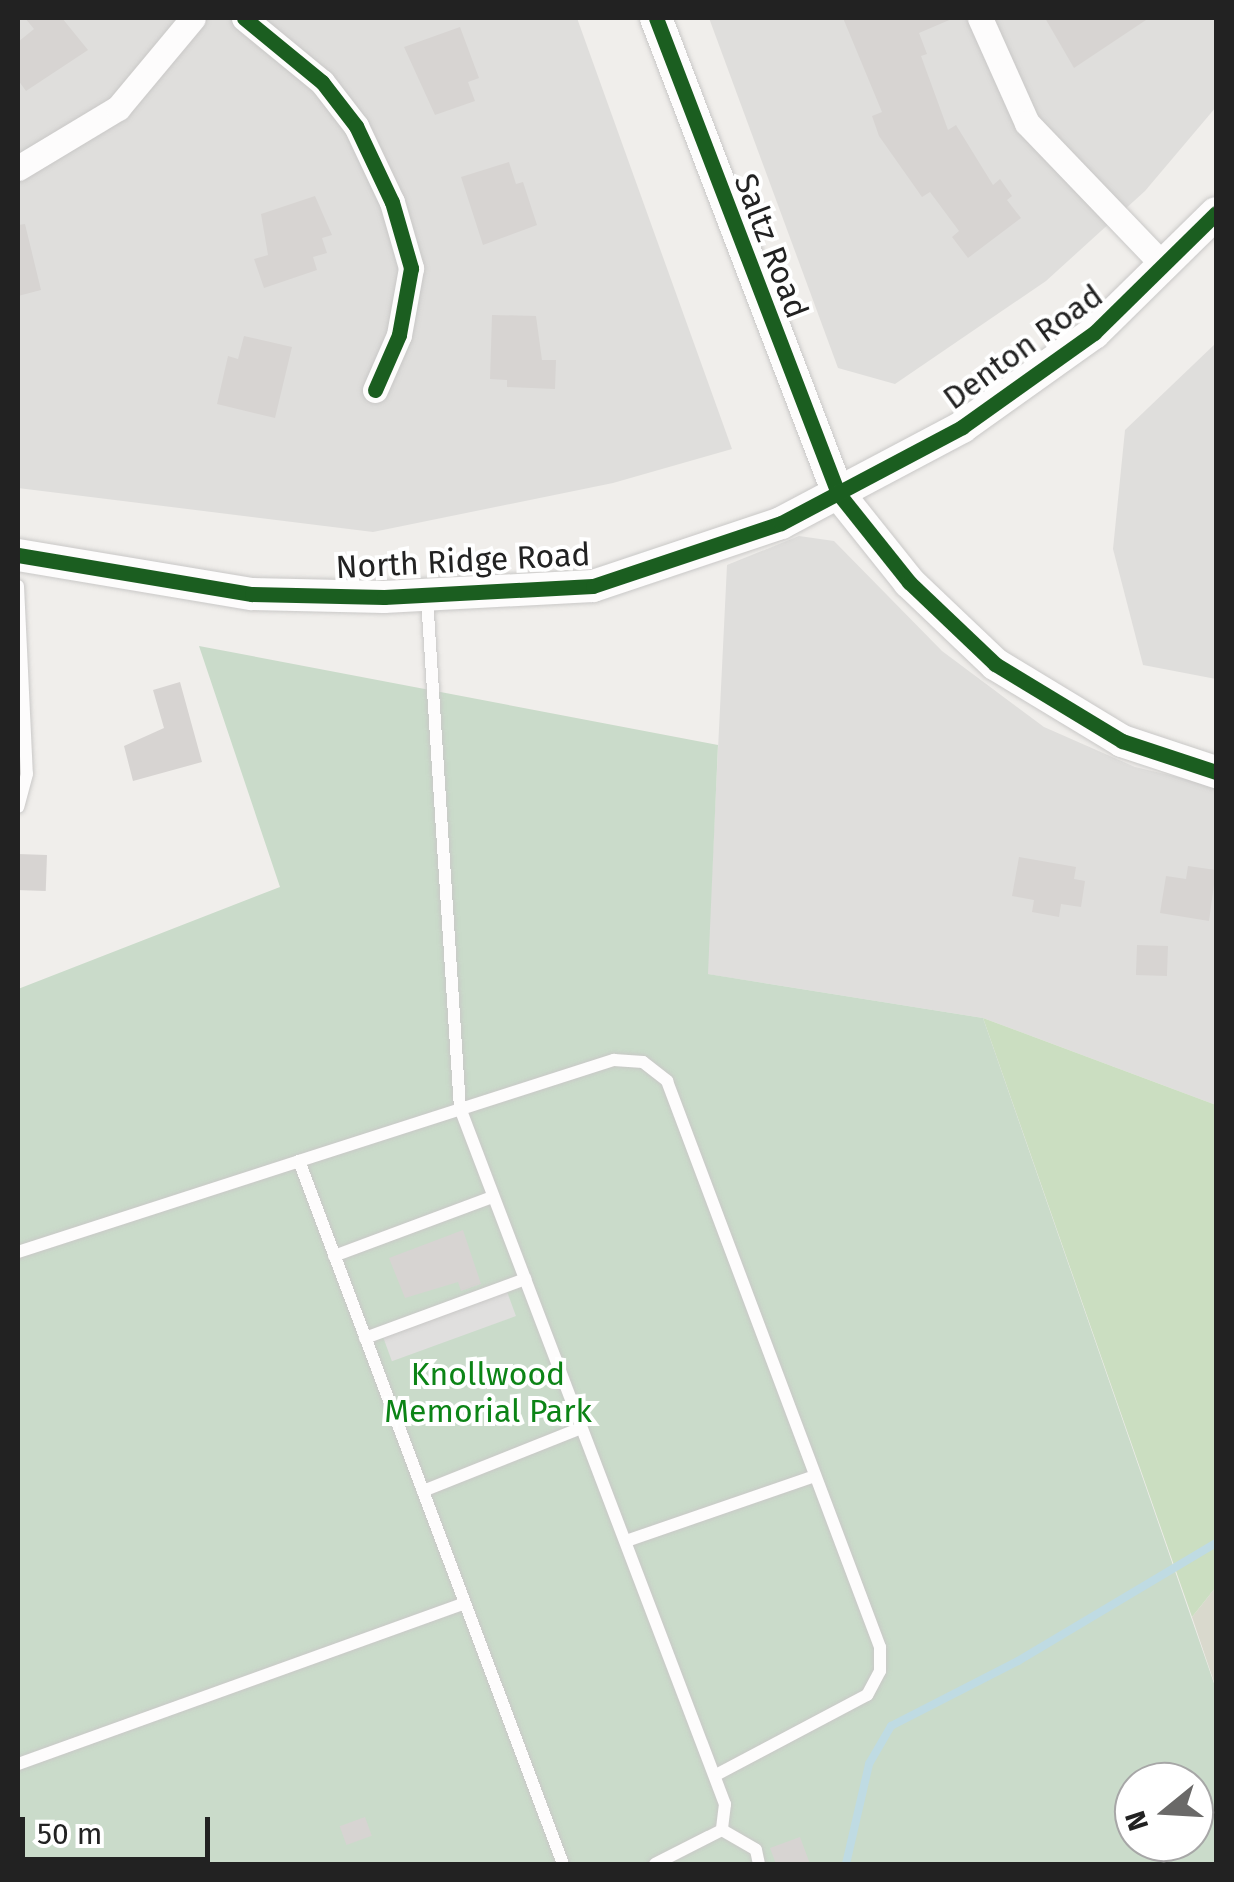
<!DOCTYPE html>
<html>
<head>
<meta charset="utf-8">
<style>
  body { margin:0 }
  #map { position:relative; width:1234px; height:1882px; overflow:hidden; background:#f0eeeb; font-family:"Fira Sans",sans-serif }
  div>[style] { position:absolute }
  .residential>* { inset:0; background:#dfdedc }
  .construction>* { inset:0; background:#d9d9cd }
  .forest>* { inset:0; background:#cbdec1 }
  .cemetery>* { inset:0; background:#cadbca }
  .parking>* { inset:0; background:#e0dfde; transform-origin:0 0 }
  .stream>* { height:8px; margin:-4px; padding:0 4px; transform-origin:4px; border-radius:4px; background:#bfdbe3 }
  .building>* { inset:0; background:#d7d4d2; transform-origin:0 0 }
  .roads { filter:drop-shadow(0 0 2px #c9c8c7) drop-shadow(0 0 2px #c9c8c7) }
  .service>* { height:12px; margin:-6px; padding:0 6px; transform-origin:6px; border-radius:6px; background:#fdfcfc }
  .minor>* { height:25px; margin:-12.5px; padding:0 12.5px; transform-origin:12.5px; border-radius:12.5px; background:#fdfcfc }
  .tertiary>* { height:32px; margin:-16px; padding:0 16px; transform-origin:16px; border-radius:16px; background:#fdfcfc }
  .cycleway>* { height:15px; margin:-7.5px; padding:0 7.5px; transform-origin:7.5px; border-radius:7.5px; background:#1b5e20 }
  span { translate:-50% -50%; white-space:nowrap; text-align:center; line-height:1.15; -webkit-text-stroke:8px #fff; paint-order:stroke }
  .street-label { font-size:32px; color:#222 }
  .park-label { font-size:32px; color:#0c8416 }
  .frame { position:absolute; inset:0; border:20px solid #222; pointer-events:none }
  .north { position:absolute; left:1114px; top:1762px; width:100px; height:100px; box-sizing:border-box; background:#fff; border:2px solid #a7a7a7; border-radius:50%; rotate:252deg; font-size:28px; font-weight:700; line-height:40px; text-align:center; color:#222 }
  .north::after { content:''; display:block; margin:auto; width:35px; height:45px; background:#6a6968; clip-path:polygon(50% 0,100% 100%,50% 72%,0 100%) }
  .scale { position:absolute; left:20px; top:1817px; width:190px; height:45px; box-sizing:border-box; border:5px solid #222; border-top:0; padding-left:12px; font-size:30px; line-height:35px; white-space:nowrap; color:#222; -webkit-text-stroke:8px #fff; paint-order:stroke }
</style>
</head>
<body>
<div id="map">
  <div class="residential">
    <div style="clip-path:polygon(18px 18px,577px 18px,732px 449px,613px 483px,373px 532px,18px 488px)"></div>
    <div style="clip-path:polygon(709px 18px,1216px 18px,1216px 107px,1145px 191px,1046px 281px,895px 384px,838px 368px)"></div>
    <div style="clip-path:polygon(1216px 343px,1216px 679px,1143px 665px,1113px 549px,1125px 430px)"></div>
    <div style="clip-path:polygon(799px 536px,834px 541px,942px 651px,1044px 727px,1135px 767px,1216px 786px,1216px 1105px,983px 1018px,707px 974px,727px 565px)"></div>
  </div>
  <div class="construction">
    <div style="clip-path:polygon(1216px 1587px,1216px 1688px,1192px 1617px)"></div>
  </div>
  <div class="forest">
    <div style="clip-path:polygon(983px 1018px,1216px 1105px,1216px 1587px,1192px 1617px)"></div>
  </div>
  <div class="cemetery">
    <div style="clip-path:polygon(evenodd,199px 646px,718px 745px,708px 974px,983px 1018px,1216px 1689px,1216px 1864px,18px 1864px,18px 989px,280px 887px,199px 646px,1134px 1782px,1194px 1782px,1194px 1842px,1134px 1842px,1134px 1782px)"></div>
  </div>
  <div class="parking">
    <div style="left:505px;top:1286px;width:32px;height:132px;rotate:70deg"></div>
  </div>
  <div class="stream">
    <div style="left:846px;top:1864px;width:103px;rotate:-77deg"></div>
    <div style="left:869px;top:1764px;width:44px;rotate:-59.9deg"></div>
    <div style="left:891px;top:1726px;width:143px;rotate:-27.1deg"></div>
    <div style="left:1018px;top:1661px;width:230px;rotate:-30.8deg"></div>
  </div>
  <div class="building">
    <div style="clip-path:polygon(25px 18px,62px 18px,88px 50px,26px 91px,18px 80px,18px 42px,34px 29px)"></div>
    <div style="clip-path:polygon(843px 18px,954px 18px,919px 33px,927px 54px,921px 56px,948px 130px,956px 125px,993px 185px,1000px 179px,1012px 196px,1007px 200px,1021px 218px,968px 258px,952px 237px,959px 231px,930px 192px,922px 197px,879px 136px,872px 116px,882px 112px)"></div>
    <div style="clip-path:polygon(1045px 18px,1149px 18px,1074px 68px)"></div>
    <div style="clip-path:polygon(460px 27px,479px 78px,468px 82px,475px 101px,435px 115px,404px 47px)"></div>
    <div style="clip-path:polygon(509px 162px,516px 184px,523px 182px,537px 225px,483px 245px,461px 177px)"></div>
    <div style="clip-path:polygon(315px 196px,332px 235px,322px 238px,327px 253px,313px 257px,317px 270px,264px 288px,254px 259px,268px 255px,261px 214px)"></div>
    <div style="clip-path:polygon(25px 224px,41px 290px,18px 296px,18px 225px)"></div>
    <div style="clip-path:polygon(492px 315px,536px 316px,542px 360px,556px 360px,555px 389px,507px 387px,507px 380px,490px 379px)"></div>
    <div style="clip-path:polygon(244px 336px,292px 347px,275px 418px,217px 404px,228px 356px,238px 359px)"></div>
    <div style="clip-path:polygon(180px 682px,202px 762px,133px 781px,124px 746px,164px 728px,153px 690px)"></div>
    <div style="left:18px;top:854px;width:29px;height:36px;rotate:2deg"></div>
    <div style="clip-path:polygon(1019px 857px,1076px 867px,1074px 879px,1085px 881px,1081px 907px,1061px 904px,1059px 917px,1032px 912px,1034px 900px,1012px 896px)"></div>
    <div style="clip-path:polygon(1188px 866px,1216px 870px,1209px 921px,1160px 913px,1166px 876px,1186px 879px)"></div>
    <div style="left:1137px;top:945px;width:31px;height:30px;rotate:2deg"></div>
    <div style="clip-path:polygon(463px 1230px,481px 1284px,461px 1291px,458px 1282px,405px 1298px,389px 1258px)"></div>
    <div style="left:365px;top:1817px;width:20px;height:27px;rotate:70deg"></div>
    <div style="clip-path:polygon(800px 1837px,810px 1864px,776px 1864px,770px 1848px)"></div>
  </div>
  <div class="roads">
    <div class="service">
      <div style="left:18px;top:586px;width:188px;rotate:87.3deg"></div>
      <div style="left:27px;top:774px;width:34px;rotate:105deg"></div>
      <div style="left:427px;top:598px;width:511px;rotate:86.3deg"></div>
      <div style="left:460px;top:1108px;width:745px;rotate:69.16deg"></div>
      <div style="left:725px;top:1804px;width:26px;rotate:97deg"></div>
      <div style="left:722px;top:1830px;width:75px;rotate:153.1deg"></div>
      <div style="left:18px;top:1252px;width:295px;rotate:-17.9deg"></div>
      <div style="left:334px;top:1256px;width:170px;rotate:-20.4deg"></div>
      <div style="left:365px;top:1338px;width:171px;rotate:-20.2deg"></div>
      <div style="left:423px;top:1491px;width:170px;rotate:-21.7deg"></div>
      <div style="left:629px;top:1540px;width:194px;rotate:-19deg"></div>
      <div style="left:18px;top:1764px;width:472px;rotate:-19.8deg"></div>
      <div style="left:722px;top:1830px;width:39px;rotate:30deg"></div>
      <div style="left:756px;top:1850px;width:14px;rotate:78deg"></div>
      <div style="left:563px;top:1864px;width:751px;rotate:-110.58deg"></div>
      <div style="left:299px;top:1161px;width:331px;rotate:-17.8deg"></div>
      <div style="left:614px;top:1060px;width:29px;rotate:4deg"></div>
      <div style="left:643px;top:1062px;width:31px;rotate:38deg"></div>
      <div style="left:667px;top:1081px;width:605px;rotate:69.38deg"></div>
      <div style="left:880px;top:1647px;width:24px;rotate:90deg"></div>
      <div style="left:880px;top:1671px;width:27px;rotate:118deg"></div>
      <div style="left:867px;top:1695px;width:171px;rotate:152.1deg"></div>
    </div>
    <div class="minor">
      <div style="left:244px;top:18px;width:101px;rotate:39.4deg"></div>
      <div style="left:322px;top:82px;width:56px;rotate:52.3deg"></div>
      <div style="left:356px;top:126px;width:84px;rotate:64.7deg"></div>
      <div style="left:392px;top:202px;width:69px;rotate:73.9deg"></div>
      <div style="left:411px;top:268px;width:68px;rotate:100.2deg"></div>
      <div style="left:399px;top:335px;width:60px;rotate:113.6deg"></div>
      <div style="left:980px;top:18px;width:115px;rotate:65.9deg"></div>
      <div style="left:1027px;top:123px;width:199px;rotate:46.2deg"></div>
      <div style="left:18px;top:168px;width:117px;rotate:-31deg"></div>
      <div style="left:118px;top:108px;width:117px;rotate:-50.2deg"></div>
    </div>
    <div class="tertiary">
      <div style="left:656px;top:18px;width:509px;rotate:69.04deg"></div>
      <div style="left:838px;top:493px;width:114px;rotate:51.4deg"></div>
      <div style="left:909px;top:582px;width:119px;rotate:43.6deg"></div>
      <div style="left:995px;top:664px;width:149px;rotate:31.2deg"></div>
      <div style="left:1122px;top:741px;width:99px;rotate:18.3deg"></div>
      <div style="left:18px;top:555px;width:237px;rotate:9.5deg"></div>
      <div style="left:252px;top:594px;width:132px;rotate:1.3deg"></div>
      <div style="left:384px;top:597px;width:209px;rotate:-3deg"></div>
      <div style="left:593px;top:586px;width:198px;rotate:-18.5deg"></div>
      <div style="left:781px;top:523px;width:205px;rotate:-27.9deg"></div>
      <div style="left:962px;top:427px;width:162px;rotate:-35.5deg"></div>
      <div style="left:1094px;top:333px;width:171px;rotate:-44.5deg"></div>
    </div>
  </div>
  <div class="cycleway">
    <div style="left:244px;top:18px;width:101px;rotate:39.4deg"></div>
    <div style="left:322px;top:82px;width:56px;rotate:52.3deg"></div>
    <div style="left:356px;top:126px;width:84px;rotate:64.7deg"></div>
    <div style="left:392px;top:202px;width:69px;rotate:73.9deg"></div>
    <div style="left:411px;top:268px;width:68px;rotate:100.2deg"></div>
    <div style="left:399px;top:335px;width:60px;rotate:113.6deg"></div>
    <div style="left:656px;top:18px;width:509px;rotate:69.04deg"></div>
    <div style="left:838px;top:493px;width:114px;rotate:51.4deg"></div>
    <div style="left:909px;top:582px;width:119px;rotate:43.6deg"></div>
    <div style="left:995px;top:664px;width:149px;rotate:31.2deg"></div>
    <div style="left:1122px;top:741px;width:99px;rotate:18.3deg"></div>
    <div style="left:18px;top:555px;width:237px;rotate:9.5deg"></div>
    <div style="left:252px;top:594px;width:132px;rotate:1.3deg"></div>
    <div style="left:384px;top:597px;width:209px;rotate:-3deg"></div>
    <div style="left:593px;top:586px;width:198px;rotate:-18.5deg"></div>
    <div style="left:781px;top:523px;width:205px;rotate:-27.9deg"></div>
    <div style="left:962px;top:427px;width:162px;rotate:-35.5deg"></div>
    <div style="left:1094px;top:333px;width:171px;rotate:-44.5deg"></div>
  </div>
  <div class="street-label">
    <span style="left:771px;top:246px;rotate:69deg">Saltz Road</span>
    <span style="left:1023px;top:347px;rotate:-36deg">Denton Road</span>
    <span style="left:463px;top:561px;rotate:-3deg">North Ridge Road</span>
  </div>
  <div class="park-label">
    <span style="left:488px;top:1393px">Knollwood<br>Memorial Park</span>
  </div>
  <div class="frame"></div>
  <div class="north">N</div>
  <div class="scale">50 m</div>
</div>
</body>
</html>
